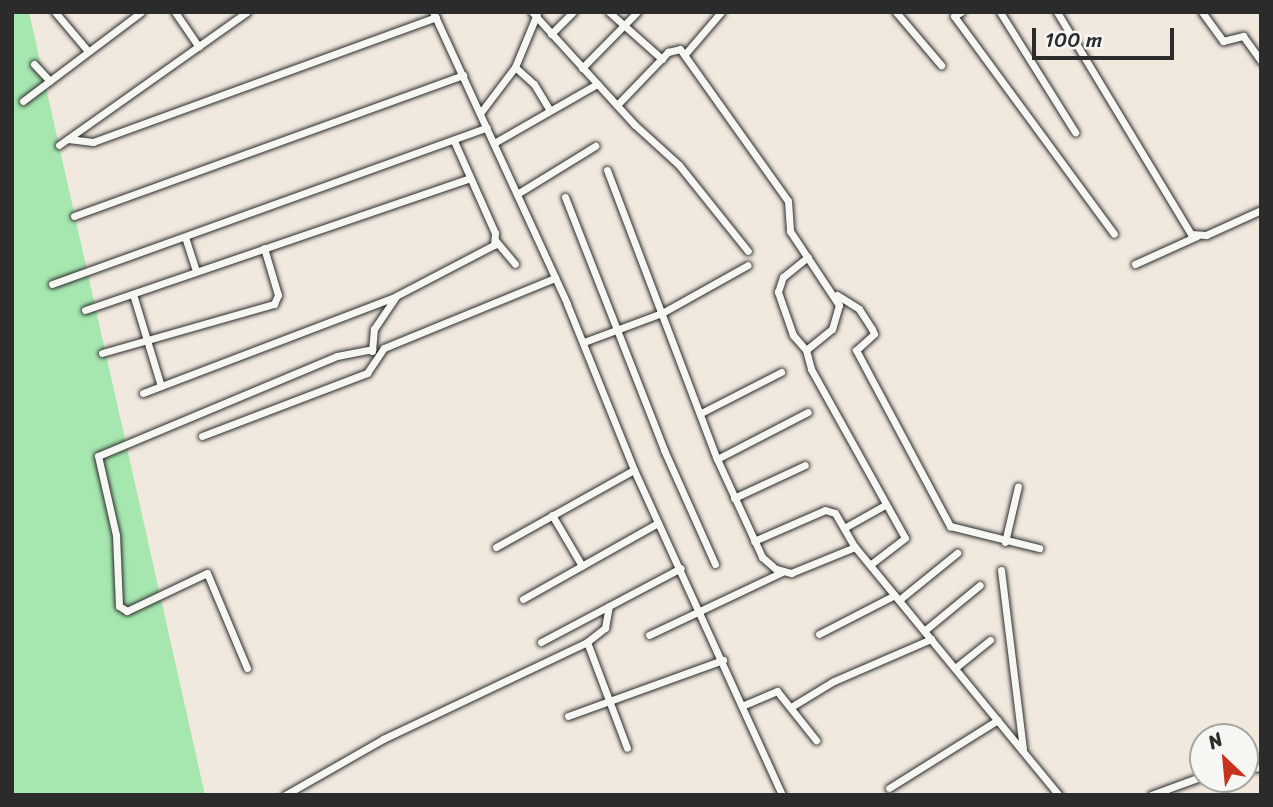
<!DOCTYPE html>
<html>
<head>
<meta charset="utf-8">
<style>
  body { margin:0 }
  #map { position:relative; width:1273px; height:807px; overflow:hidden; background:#f1e8de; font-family:Sriracha,sans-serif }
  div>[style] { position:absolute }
  .green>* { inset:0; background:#a6e7b0 }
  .roads { filter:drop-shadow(0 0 2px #2b2b2b) drop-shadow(0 0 2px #2b2b2b) }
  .minor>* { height:7px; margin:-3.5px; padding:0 3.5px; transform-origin:3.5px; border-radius:3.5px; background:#f6f6f2 }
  span { translate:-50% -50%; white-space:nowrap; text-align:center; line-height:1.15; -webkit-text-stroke:5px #f6f6f2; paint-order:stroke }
  .frame { position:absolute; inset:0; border:14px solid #2b2b2b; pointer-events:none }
  .north { position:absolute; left:1189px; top:723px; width:70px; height:70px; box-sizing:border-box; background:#f6f6f2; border:2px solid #a5a5a2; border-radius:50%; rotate:334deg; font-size:19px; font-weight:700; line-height:28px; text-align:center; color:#2b2b2b }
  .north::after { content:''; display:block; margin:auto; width:24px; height:32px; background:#c8321e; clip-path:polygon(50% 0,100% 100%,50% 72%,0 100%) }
  .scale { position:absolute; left:1032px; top:28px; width:142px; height:32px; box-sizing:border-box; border:4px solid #2b2b2b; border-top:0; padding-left:9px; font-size:21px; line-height:24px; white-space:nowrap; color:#2b2b2b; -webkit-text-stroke:5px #f6f6f2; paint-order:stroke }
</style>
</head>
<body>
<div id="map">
  <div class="green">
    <div style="clip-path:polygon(12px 12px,29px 12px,205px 795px,12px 795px)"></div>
  </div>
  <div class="roads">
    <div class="minor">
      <div style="left:55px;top:12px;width:51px;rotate:49.8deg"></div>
      <div style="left:175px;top:12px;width:42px;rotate:55.6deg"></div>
      <div style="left:433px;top:12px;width:321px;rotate:65.3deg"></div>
      <div style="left:567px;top:304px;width:179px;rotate:68deg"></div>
      <div style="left:634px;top:470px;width:357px;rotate:65.5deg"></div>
      <div style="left:532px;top:12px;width:153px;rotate:47.7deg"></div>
      <div style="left:635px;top:125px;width:59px;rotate:42.3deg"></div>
      <div style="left:679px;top:165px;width:110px;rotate:51.3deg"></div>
      <div style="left:609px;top:12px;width:71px;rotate:41.6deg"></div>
      <div style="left:896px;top:12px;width:70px;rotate:49.7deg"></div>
      <div style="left:961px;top:12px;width:8px;rotate:150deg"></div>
      <div style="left:954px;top:16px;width:270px;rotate:53.7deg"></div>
      <div style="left:1000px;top:12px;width:142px;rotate:58deg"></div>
      <div style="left:1057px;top:12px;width:259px;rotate:58.9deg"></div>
      <div style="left:1191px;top:234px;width:15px;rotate:4deg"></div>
      <div style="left:1206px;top:235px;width:60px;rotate:-24.4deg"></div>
      <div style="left:1202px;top:12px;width:36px;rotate:54deg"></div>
      <div style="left:1223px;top:41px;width:21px;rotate:-14deg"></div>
      <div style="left:1243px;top:36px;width:31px;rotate:54deg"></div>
      <div style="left:551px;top:34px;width:31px;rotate:-45deg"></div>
      <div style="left:686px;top:53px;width:54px;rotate:-49.5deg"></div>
      <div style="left:34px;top:64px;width:23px;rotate:47deg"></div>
      <div style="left:515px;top:67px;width:25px;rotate:42deg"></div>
      <div style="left:534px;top:84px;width:31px;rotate:59deg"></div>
      <div style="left:582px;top:68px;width:78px;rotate:-45.5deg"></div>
      <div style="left:23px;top:101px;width:148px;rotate:-37deg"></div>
      <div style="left:617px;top:105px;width:74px;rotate:-46.1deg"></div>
      <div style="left:668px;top:52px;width:12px;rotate:-14deg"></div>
      <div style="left:680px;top:49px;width:186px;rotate:54.6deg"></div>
      <div style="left:788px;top:201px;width:30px;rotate:86deg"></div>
      <div style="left:790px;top:231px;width:89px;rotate:56.5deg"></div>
      <div style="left:839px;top:305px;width:25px;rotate:106deg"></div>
      <div style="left:832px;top:329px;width:33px;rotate:141deg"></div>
      <div style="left:806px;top:350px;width:20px;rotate:75deg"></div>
      <div style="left:811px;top:369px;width:193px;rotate:60.9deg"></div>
      <div style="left:905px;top:538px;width:44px;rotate:142.4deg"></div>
      <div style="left:481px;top:112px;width:56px;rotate:-52.9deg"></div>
      <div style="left:515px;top:67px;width:57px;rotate:-67.5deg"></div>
      <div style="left:68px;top:139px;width:25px;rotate:7deg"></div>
      <div style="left:93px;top:142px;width:365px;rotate:-20deg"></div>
      <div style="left:494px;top:143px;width:119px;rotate:-29.8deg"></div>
      <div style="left:59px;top:145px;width:230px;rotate:-35.3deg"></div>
      <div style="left:607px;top:170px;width:309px;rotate:69.2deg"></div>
      <div style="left:717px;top:459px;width:108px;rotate:65.3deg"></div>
      <div style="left:762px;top:557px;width:18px;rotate:41deg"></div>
      <div style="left:776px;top:569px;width:16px;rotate:15deg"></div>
      <div style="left:791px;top:573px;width:69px;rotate:-22.1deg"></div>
      <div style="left:517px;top:194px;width:92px;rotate:-31.6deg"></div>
      <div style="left:565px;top:197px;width:272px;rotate:68.6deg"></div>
      <div style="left:664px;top:450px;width:125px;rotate:65.9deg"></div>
      <div style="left:74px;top:216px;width:414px;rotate:-19.9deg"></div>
      <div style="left:185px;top:237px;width:36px;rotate:72deg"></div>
      <div style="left:495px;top:240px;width:31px;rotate:50deg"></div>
      <div style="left:1135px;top:264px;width:68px;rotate:-24.3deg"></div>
      <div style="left:52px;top:284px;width:462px;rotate:-19.8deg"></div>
      <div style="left:133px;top:294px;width:96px;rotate:73.1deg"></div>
      <div style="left:837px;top:295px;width:26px;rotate:32deg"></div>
      <div style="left:859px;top:309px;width:24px;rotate:57deg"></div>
      <div style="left:872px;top:329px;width:5px;rotate:68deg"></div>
      <div style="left:874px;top:334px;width:24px;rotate:138deg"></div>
      <div style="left:856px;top:350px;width:200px;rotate:61.9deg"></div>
      <div style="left:950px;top:526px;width:92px;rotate:13.9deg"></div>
      <div style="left:85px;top:310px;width:407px;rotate:-18.9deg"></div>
      <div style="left:584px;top:342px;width:83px;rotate:-20.4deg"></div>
      <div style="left:662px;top:313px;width:98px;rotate:-29.2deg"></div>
      <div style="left:806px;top:350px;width:20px;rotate:-131deg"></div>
      <div style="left:793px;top:335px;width:46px;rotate:-109.2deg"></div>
      <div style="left:778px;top:292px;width:16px;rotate:-72deg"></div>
      <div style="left:783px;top:277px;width:32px;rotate:-39deg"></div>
      <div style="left:372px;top:351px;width:22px;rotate:-85deg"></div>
      <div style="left:374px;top:329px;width:40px;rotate:-56deg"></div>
      <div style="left:396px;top:296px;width:110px;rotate:-27.5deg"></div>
      <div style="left:494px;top:245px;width:12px;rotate:-85deg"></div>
      <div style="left:495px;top:233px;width:101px;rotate:-114deg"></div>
      <div style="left:102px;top:353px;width:179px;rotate:-15.9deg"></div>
      <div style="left:274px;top:304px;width:10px;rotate:-66deg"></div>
      <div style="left:278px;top:295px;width:49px;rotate:-106.6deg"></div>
      <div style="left:143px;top:393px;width:270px;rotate:-20.9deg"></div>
      <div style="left:701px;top:413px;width:90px;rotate:-27.1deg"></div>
      <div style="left:202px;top:436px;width:177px;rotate:-20.9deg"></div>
      <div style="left:367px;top:373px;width:30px;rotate:-56deg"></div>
      <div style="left:384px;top:348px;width:185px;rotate:-22.3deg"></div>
      <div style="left:717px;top:459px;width:102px;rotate:-27.3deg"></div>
      <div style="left:734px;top:498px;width:78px;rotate:-24.9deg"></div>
      <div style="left:552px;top:515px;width:59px;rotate:59.5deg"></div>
      <div style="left:844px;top:528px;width:47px;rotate:-29.3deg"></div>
      <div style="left:754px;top:541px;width:77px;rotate:-23.6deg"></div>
      <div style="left:825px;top:510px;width:10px;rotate:17deg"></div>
      <div style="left:835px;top:513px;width:39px;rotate:60deg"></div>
      <div style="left:855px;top:547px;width:321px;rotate:50.6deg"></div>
      <div style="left:1005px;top:542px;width:57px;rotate:-76.9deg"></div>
      <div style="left:496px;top:547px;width:158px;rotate:-29.2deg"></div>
      <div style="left:1001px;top:570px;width:180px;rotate:83deg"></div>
      <div style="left:523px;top:599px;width:155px;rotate:-29.4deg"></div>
      <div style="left:899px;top:600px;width:75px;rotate:-39deg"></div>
      <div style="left:924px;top:631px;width:72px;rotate:-39.4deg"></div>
      <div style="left:819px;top:634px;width:85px;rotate:-27.2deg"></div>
      <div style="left:649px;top:635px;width:147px;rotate:-25.3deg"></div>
      <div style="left:541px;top:642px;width:158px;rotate:-27.9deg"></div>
      <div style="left:587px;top:642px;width:113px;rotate:69.3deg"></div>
      <div style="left:247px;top:668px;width:103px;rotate:-112.8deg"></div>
      <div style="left:207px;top:573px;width:89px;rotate:154.6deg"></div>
      <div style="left:127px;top:611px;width:9px;rotate:-148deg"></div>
      <div style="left:119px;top:606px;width:71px;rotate:-92.4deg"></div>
      <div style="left:116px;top:535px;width:81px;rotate:-102.8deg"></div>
      <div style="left:98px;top:456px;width:259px;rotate:-22.7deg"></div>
      <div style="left:337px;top:356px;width:36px;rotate:-11deg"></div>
      <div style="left:955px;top:668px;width:45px;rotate:-38.7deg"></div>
      <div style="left:744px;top:705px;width:36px;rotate:-23deg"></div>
      <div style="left:777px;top:691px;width:63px;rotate:51.5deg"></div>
      <div style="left:791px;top:707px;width:50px;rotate:-31.2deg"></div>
      <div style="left:834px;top:681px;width:106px;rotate:-23.4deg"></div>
      <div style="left:568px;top:716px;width:165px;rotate:-19.9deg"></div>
      <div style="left:1245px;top:769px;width:16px;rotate:-7deg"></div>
      <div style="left:889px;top:788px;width:128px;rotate:-32deg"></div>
      <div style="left:285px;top:795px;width:113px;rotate:-29.7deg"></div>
      <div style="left:383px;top:739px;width:226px;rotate:-25.4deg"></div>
      <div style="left:587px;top:642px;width:23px;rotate:-38deg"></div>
      <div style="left:605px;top:628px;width:22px;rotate:-80deg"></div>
      <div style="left:1151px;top:795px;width:55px;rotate:-20.1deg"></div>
    </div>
  </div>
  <div class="frame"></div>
  <div class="north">N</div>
  <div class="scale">100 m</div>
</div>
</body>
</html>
